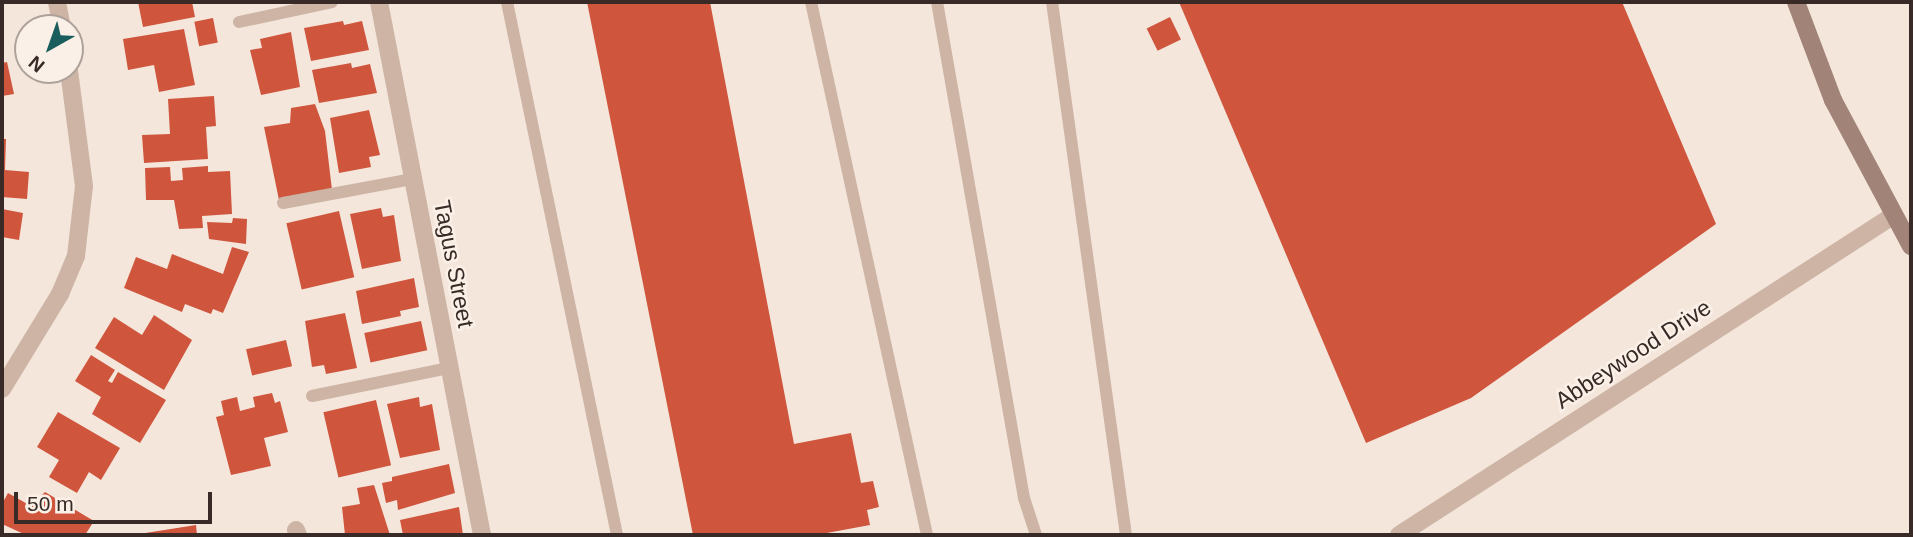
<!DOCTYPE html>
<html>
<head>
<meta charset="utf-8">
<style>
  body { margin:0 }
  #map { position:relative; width:1913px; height:537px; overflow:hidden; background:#f4e6db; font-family:Helvetica,sans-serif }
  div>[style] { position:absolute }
  .building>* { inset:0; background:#cf553d; transform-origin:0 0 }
  .lane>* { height:12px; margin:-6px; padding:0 6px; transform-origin:6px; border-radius:6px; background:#cdb4a5 }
  .street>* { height:18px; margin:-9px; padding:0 9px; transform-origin:9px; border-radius:9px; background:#cdb4a5 }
  .secondary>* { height:18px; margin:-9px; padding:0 9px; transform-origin:9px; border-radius:9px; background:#a18377 }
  span { translate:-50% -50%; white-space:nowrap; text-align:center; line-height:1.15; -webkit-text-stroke:5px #fbf0e7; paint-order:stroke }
  .street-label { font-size:23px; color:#382b27 }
  .frame { position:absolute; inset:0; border:4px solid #382b27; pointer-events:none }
  .north { position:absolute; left:14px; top:14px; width:70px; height:70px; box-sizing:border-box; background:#fbf0e7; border:2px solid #ada19a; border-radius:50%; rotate:220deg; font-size:19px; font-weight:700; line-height:28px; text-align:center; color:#382b27 }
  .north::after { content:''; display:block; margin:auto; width:24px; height:32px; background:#195d5c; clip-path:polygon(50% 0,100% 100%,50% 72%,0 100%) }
  .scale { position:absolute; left:14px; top:492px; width:198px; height:32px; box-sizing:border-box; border:4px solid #382b27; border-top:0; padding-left:9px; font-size:21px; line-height:24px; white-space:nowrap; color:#382b27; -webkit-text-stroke:5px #fbf0e7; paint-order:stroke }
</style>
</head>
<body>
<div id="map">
  <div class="building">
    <div style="clip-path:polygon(138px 2px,192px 2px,195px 17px,143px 27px)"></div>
    <div style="clip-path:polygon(587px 2px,710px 2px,794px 444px,851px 433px,861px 483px,873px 481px,879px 507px,867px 510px,870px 525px,816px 535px,693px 535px)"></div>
    <div style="clip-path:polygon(1179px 2px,1622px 2px,1716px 224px,1471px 398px,1366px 443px)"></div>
    <div style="left:1170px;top:17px;width:25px;height:26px;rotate:64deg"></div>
    <div style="left:213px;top:18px;width:25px;height:19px;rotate:79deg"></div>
    <div style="clip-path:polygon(343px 21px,344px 25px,362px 21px,369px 50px,311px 61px,304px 28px)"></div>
    <div style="clip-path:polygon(184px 29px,195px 85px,159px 92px,154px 65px,128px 70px,123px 39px)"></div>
    <div style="clip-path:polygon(291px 32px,300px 87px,261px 95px,250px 50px,262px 48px,260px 39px)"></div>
    <div style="clip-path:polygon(7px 62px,14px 94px,2px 96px,2px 63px)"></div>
    <div style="clip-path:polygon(351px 63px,352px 68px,370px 64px,377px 93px,319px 103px,312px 70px)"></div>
    <div style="clip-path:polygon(214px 96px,216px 126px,206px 127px,208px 159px,144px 163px,142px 135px,170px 134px,168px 99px)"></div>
    <div style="clip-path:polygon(315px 104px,325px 131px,332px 190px,279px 200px,264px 127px,290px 123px,291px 108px)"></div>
    <div style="clip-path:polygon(369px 110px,380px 155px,369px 157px,371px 167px,339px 173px,330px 118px)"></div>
    <div style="clip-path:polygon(2px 139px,6px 139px,5px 170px,29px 172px,27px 199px,2px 197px)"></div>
    <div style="clip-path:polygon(208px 166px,208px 172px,230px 171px,232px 214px,202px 216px,203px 228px,179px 229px,174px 200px,146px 200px,145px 168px,170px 167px,171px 181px,183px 180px,182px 168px)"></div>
    <div style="clip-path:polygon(381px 208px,383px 217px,394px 215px,401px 261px,362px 269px,350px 214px)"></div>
    <div style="clip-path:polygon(2px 209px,23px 213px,19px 240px,2px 237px)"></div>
    <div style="left:339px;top:211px;width:68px;height:54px;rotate:77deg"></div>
    <div style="clip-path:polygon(233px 218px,247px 219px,246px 244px,209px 239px,207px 222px,232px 223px)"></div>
    <div style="clip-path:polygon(232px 247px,249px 252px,223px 313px,213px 309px,211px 314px,185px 304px,182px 312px,124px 288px,136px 257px,167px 269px,172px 254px,223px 274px)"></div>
    <div style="clip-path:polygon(414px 278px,419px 307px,400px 311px,401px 316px,362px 324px,356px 291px)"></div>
    <div style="clip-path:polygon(345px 313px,357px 368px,326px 374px,324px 365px,312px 367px,305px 321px)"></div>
    <div style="clip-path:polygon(154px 315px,192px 340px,164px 390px,95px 348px,114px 317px,142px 335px)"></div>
    <div style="left:421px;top:321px;width:30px;height:58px;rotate:78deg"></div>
    <div style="left:286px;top:340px;width:27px;height:41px;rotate:77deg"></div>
    <div style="clip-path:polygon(91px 355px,115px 370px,108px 381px,112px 383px,118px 372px,166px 400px,140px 443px,92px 414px,101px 397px,75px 381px)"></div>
    <div style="clip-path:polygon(272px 393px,275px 403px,280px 401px,288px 432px,264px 438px,271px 466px,231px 475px,216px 417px,224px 415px,221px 401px,237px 397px,240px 411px,255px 407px,253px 397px)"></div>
    <div style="clip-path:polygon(419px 397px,420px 407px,432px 404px,440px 450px,400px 458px,387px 404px)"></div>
    <div style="left:376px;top:400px;width:67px;height:54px;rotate:77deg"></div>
    <div style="clip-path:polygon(58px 412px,120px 448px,101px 480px,89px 472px,77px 493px,49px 477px,59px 460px,37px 447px)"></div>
    <div style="clip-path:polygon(449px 464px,455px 493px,398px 510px,397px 500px,386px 503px,382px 483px,392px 481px,392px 477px)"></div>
    <div style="clip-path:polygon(374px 485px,390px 535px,345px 535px,342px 507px,360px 504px,357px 488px)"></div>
    <div style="clip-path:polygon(45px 492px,94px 521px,85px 535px,26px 535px,2px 524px,2px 504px,8px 493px,31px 506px)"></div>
    <div style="clip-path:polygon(459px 507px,463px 535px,403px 535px,400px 520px)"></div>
    <div style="clip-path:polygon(196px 525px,197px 535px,139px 535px,139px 534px)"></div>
  </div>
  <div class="lane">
    <div style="left:507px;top:2px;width:544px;rotate:78.34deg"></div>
    <div style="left:811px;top:2px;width:545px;rotate:77.72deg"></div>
    <div style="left:937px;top:2px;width:504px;rotate:80.05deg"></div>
    <div style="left:1024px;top:498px;width:39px;rotate:72deg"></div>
    <div style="left:1052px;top:2px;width:538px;rotate:82.1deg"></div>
    <div style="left:239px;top:22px;width:95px;rotate:-12.1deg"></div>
    <div style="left:283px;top:203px;width:132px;rotate:-10.5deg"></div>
    <div style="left:312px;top:396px;width:140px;rotate:-11.6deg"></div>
  </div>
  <div class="street">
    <div style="left:57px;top:2px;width:26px;rotate:79deg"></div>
    <div style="left:379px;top:2px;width:543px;rotate:79.06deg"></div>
    <div style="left:2px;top:389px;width:111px;rotate:-58.6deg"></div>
    <div style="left:60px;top:294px;width:41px;rotate:-67.2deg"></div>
    <div style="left:76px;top:256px;width:70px;rotate:-83.5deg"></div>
    <div style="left:84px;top:186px;width:117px;rotate:-97.4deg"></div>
    <div style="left:296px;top:530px;width:5px;rotate:68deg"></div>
    <div style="left:1399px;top:535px;width:589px;rotate:-32.88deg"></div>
  </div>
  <div class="secondary">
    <div style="left:1796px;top:2px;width:105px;rotate:69.3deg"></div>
    <div style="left:1833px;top:100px;width:166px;rotate:61.9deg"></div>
  </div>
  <div class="street-label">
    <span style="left:454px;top:264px;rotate:79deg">Tagus Street</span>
    <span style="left:1633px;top:354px;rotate:-33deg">Abbeywood Drive</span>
  </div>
  <div class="frame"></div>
  <div class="north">N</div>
  <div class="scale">50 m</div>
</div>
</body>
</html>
